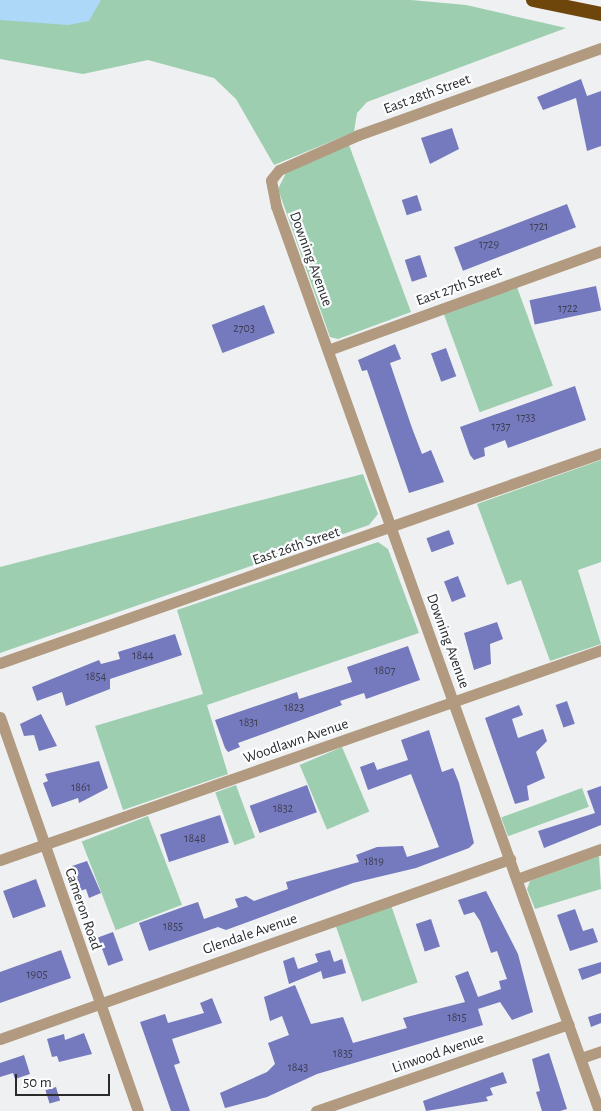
<!DOCTYPE html>
<html>
<head>
<meta charset="utf-8">
<style>
  body { margin:0 }
  #map { position:relative; width:601px; height:1111px; overflow:hidden; background:#eef0f1; font-family:"Alegreya Sans",sans-serif }
  div>[style] { position:absolute }
  .green>* { inset:0; background:#9eceb0; transform-origin:0 0 }
  .water>* { inset:0; background:#add8f7 }
  .building>* { inset:0; background:#7579be; transform-origin:0 0 }
  .minor>* { height:11px; margin:-5.5px; padding:0 5.5px; transform-origin:5.5px; border-radius:5.5px; background:#b19a7f }
  .trunk>* { height:14px; margin:-7px; padding:0 7px; transform-origin:7px; border-radius:7px; background:#6e460c }
  span { translate:-50% -50%; white-space:nowrap; text-align:center; line-height:1.15; -webkit-text-stroke:4.5px #fcfdff; paint-order:stroke }
  .number-label { font-size:12px; color:#3d3e50 }
  .number-label span { -webkit-text-stroke-width:0 }
  .street-label { font-size:15px; color:#2a2a2b }
  .scale { position:absolute; left:15px; top:1074px; width:95px; height:22px; box-sizing:border-box; border:2px solid #2a2a2b; border-top:0; padding-left:6px; font-size:15px; line-height:18px; white-space:nowrap; color:#2a2a2b; -webkit-text-stroke:4px #fcfdff; paint-order:stroke }
</style>
</head>
<body>
<div id="map">
  <div class="green">
    <div style="clip-path:polygon(0 0,411px 0,466px 5px,566px 28px,367px 102px,357px 113px,354px 132px,274px 165px,236px 99px,214px 78px,148px 60px,83px 74px,0 59px)"></div>
    <div style="clip-path:polygon(349px 145px,411px 312px,338px 339px,330px 337px,278px 189px,286px 173px)"></div>
    <div style="left:517px;top:287px;width:105px;height:78px;rotate:70deg"></div>
    <div style="clip-path:polygon(601px 460px,601px 562px,578px 570px,601px 644px,550px 661px,521px 580px,507px 585px,477px 504px)"></div>
    <div style="clip-path:polygon(363px 474px,378px 514px,369px 525px,0 653px,0 567px)"></div>
    <div style="clip-path:polygon(378px 542px,388px 549px,419px 633px,207px 705px,228px 774px,123px 810px,95px 726px,203px 694px,177px 610px)"></div>
    <div style="left:342px;top:747px;width:70px;height:46px;rotate:67deg"></div>
    <div style="left:236px;top:785px;width:56px;height:22px;rotate:70deg"></div>
    <div style="left:582px;top:788px;width:20px;height:86px;rotate:70deg"></div>
    <div style="left:148px;top:816px;width:95px;height:71px;rotate:69deg"></div>
    <div style="clip-path:polygon(599px 856px,601px 889px,535px 909px,527px 889px,530px 881px)"></div>
    <div style="left:391px;top:905px;width:82px;height:59px;rotate:71deg"></div>
  </div>
  <div class="water">
    <div style="clip-path:polygon(0 0,101px 0,89px 21px,68px 25px,0 20px)"></div>
  </div>
  <div class="building">
    <div style="clip-path:polygon(581px 79px,587px 96px,601px 91px,601px 146px,587px 151px,576px 98px,543px 110px,537px 97px)"></div>
    <div style="clip-path:polygon(452px 128px,459px 149px,430px 164px,421px 138px)"></div>
    <div style="left:417px;top:195px;width:16px;height:16px;rotate:72deg"></div>
    <div style="left:567px;top:204px;width:25px;height:121px;rotate:69deg"></div>
    <div style="left:420px;top:255px;width:23px;height:16px;rotate:72deg"></div>
    <div style="left:596px;top:286px;width:25px;height:68px;rotate:78deg"></div>
    <div style="left:264px;top:305px;width:30px;height:56px;rotate:69deg"></div>
    <div style="clip-path:polygon(395px 344px,401px 359px,390px 363px,412px 428px,422px 454px,431px 450px,444px 482px,409px 493px,367px 370px,362px 371px,358px 360px)"></div>
    <div style="left:446px;top:348px;width:30px;height:16px;rotate:70deg"></div>
    <div style="clip-path:polygon(575px 386px,586px 420px,508px 448px,505px 440px,484px 448px,485px 456px,474px 460px,470px 455px,460px 427px)"></div>
    <div style="left:449px;top:530px;width:15px;height:24px;rotate:70deg"></div>
    <div style="left:458px;top:576px;width:22px;height:15px;rotate:69deg"></div>
    <div style="clip-path:polygon(497px 622px,503px 639px,490px 644px,491px 664px,474px 670px,464px 633px)"></div>
    <div style="clip-path:polygon(175px 634px,182px 655px,110px 679px,110px 689px,66px 706px,62px 692px,37px 701px,32px 687px,99px 660px,101px 664px,120px 659px,118px 652px)"></div>
    <div style="clip-path:polygon(408px 646px,420px 680px,366px 699px,364px 693px,340px 701px,342px 705px,238px 743px,240px 747px,228px 752px,225px 748px,215px 720px,297px 692px,299px 699px,352px 682px,347px 667px)"></div>
    <div style="left:567px;top:701px;width:24px;height:12px;rotate:71deg"></div>
    <div style="clip-path:polygon(519px 705px,523px 715px,512px 719px,518px 738px,543px 729px,547px 741px,536px 752px,545px 778px,527px 786px,529px 800px,515px 804px,485px 718px)"></div>
    <div style="clip-path:polygon(41px 714px,57px 746px,39px 751px,34px 735px,24px 736px,20px 724px)"></div>
    <div style="clip-path:polygon(429px 730px,442px 772px,453px 768px,459px 783px,474px 843px,469px 848px,416px 868px,353px 883px,226px 930px,218px 927px,149px 951px,139px 923px,183px 907px,198px 902px,204px 919px,238px 907px,235px 899px,246px 896px,254px 901px,288px 889px,286px 882px,359px 862px,356px 855px,377px 847px,403px 846px,407px 857px,439px 847px,411px 774px,368px 790px,360px 767px,374px 762px,377px 770px,408px 760px,401px 740px)"></div>
    <div style="clip-path:polygon(99px 761px,108px 788px,79px 803px,78px 798px,52px 807px,43px 783px,48px 781px,45px 774px)"></div>
    <div style="left:307px;top:785px;width:29px;height:61px;rotate:70deg"></div>
    <div style="clip-path:polygon(601px 786px,601px 825px,544px 848px,538px 831px,595px 813px,587px 791px)"></div>
    <div style="left:220px;top:815px;width:29px;height:63px;rotate:72deg"></div>
    <div style="clip-path:polygon(87px 861px,101px 893px,89px 898px,86px 889px,80px 891px,72px 866px)"></div>
    <div style="left:36px;top:879px;width:29px;height:35px;rotate:70deg"></div>
    <div style="clip-path:polygon(486px 891px,518px 954px,533px 1012px,512px 1020px,500px 1002px,478px 1009px,483px 1025px,317px 1074px,267px 1097px,225px 1108px,220px 1093px,267px 1072px,275px 1064px,268px 1043px,289px 1035px,282px 1016px,270px 1021px,264px 997px,295px 985px,311px 1024px,343px 1017px,353px 1043px,407px 1028px,403px 1018px,465px 1002px,455px 976px,468px 971px,478px 997px,501px 989px,499px 981px,507px 979px,497px 951px,491px 953px,480px 921px,474px 912px,464px 915px,458px 900px)"></div>
    <div style="clip-path:polygon(575px 909px,583px 931px,593px 928px,598px 942px,570px 951px,557px 915px)"></div>
    <div style="left:431px;top:919px;width:29px;height:16px;rotate:72deg"></div>
    <div style="left:113px;top:932px;width:30px;height:16px;rotate:70deg"></div>
    <div style="clip-path:polygon(61px 950px,71px 978px,0 1003px,0 972px)"></div>
    <div style="clip-path:polygon(330px 950px,334px 962px,342px 959px,346px 973px,323px 979px,321px 971px,289px 984px,283px 961px,294px 957px,298px 969px,318px 962px,315px 954px)"></div>
    <div style="clip-path:polygon(601px 962px,601px 973px,582px 980px,578px 969px)"></div>
    <div style="clip-path:polygon(212px 998px,222px 1023px,172px 1039px,180px 1063px,174px 1065px,190px 1111px,171px 1111px,140px 1022px,165px 1014px,168px 1023px,204px 1013px,200px 1003px)"></div>
    <div style="clip-path:polygon(601px 1013px,601px 1023px,591px 1027px,588px 1017px)"></div>
    <div style="clip-path:polygon(84px 1033px,92px 1054px,59px 1062px,57px 1056px,52px 1057px,47px 1039px,64px 1034px,65px 1040px)"></div>
    <div style="clip-path:polygon(549px 1053px,567px 1109px,560px 1111px,542px 1111px,536px 1092px,540px 1091px,532px 1059px)"></div>
    <div style="clip-path:polygon(24px 1055px,30px 1074px,15px 1079px,13px 1073px,0 1077px,0 1063px)"></div>
    <div style="clip-path:polygon(503px 1072px,507px 1083px,490px 1088px,493px 1095px,486px 1097px,488px 1101px,426px 1111px,423px 1101px)"></div>
    <div style="left:56px;top:1087px;width:14px;height:11px;rotate:73deg"></div>
  </div>
  <div class="minor">
    <div style="left:328px;top:350px;width:290px;rotate:-19.9deg"></div>
    <div style="left:0;top:663px;width:637px;rotate:-19.26deg"></div>
    <div style="left:0;top:717px;width:417px;rotate:70.7deg"></div>
    <div style="left:0;top:860px;width:637px;rotate:-19.26deg"></div>
    <div style="left:517px;top:879px;width:89px;rotate:-19.7deg"></div>
    <div style="left:0;top:1039px;width:541px;rotate:-19.44deg"></div>
    <div style="left:581px;top:1058px;width:21px;rotate:-19deg"></div>
    <div style="left:316px;top:1111px;width:267px;rotate:-19deg"></div>
    <div style="left:599px;top:1111px;width:961px;rotate:-109.64deg"></div>
    <div style="left:276px;top:206px;width:26px;rotate:-101deg"></div>
    <div style="left:271px;top:180px;width:13px;rotate:-51deg"></div>
    <div style="left:279px;top:170px;width:86px;rotate:-23.9deg"></div>
    <div style="left:358px;top:135px;width:258px;rotate:-19.7deg"></div>
  </div>
  <div class="trunk">
    <div style="left:533px;top:0;width:69px;rotate:11.6deg"></div>
  </div>
  <div class="number-label">
    <span style="left:539px;top:227px">1721</span>
    <span style="left:489px;top:245px">1729</span>
    <span style="left:568px;top:309px">1722</span>
    <span style="left:244px;top:329px">2703</span>
    <span style="left:526px;top:418px">1733</span>
    <span style="left:501px;top:427px">1737</span>
    <span style="left:143px;top:656px">1844</span>
    <span style="left:385px;top:671px">1807</span>
    <span style="left:96px;top:677px">1854</span>
    <span style="left:294px;top:708px">1823</span>
    <span style="left:249px;top:723px">1831</span>
    <span style="left:81px;top:788px">1861</span>
    <span style="left:283px;top:809px">1832</span>
    <span style="left:195px;top:839px">1848</span>
    <span style="left:374px;top:862px">1819</span>
    <span style="left:173px;top:927px">1855</span>
    <span style="left:37px;top:975px">1905</span>
    <span style="left:457px;top:1018px">1815</span>
    <span style="left:343px;top:1054px">1835</span>
    <span style="left:298px;top:1068px">1843</span>
  </div>
  <div class="street-label">
    <span style="left:427px;top:94px;rotate:-20deg">East 28th Street</span>
    <span style="left:311px;top:259px;rotate:70deg">Downing Avenue</span>
    <span style="left:459px;top:286px;rotate:-20deg">East 27th Street</span>
    <span style="left:296px;top:546px;rotate:-19deg">East 26th Street</span>
    <span style="left:448px;top:641px;rotate:70deg">Downing Avenue</span>
    <span style="left:296px;top:741px;rotate:-19deg">Woodlawn Avenue</span>
    <span style="left:83px;top:909px;rotate:71deg">Cameron Road</span>
    <span style="left:250px;top:934px;rotate:-19deg">Glendale Avenue</span>
    <span style="left:438px;top:1053px;rotate:-19deg">Linwood Avenue</span>
  </div>
  <div class="scale">50 m</div>
</div>
</body>
</html>
